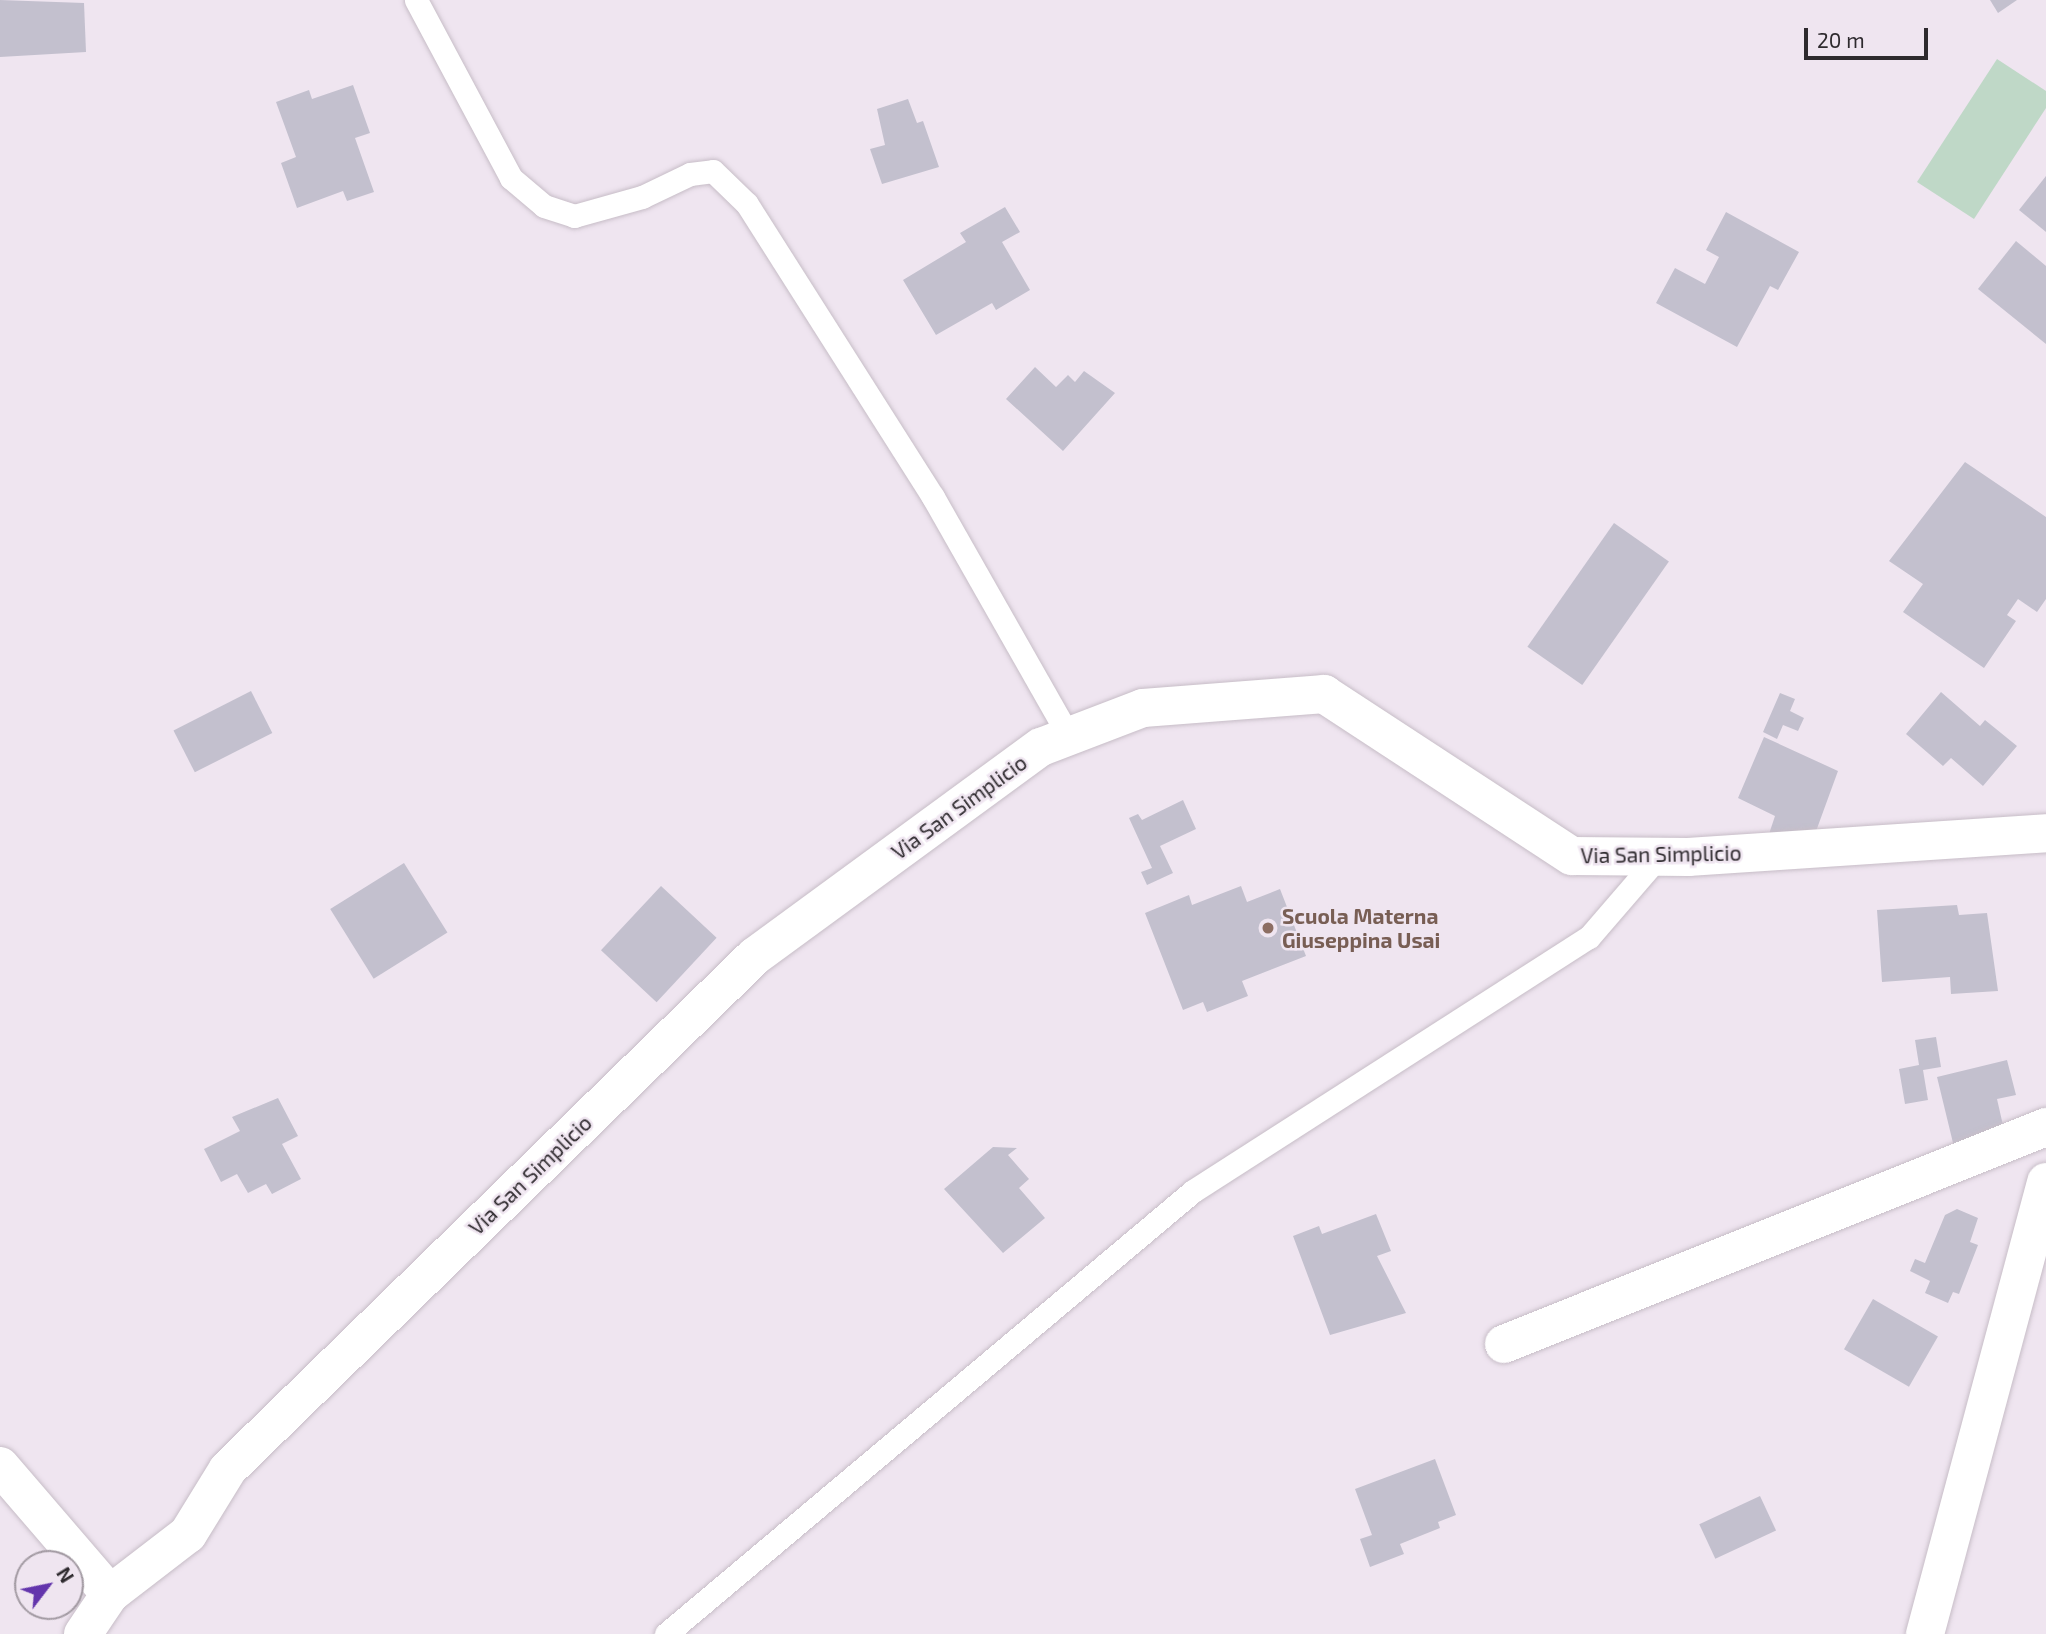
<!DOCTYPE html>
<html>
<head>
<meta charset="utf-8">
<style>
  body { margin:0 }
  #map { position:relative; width:2046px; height:1634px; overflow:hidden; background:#efe5f0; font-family:"Exo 2",sans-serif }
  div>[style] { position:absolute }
  .green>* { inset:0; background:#bfd8c7 }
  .building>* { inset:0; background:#c3c0ce; transform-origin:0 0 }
  .roads { filter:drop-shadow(0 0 2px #c7bdc7) drop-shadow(0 0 2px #c7bdc7) }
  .service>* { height:23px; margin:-11.5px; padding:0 11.5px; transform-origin:11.5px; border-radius:11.5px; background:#fff }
  .minor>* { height:38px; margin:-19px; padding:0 19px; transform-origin:19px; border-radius:19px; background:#fff }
  .dots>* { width:19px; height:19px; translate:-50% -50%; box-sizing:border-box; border:4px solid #efe5f0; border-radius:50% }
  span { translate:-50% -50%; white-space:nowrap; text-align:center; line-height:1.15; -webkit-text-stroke:5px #efe5f0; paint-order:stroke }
  .street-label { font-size:21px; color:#2e2a2e }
  .education-label { font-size:21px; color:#785e54; font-weight:700 }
  .left { translate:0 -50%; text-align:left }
  .north { position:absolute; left:14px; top:1550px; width:70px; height:70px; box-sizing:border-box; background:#efe5f0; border:2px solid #a29aa2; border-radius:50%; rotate:58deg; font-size:19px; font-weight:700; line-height:28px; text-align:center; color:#2e2a2e }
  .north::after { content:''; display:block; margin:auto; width:24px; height:32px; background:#6335ac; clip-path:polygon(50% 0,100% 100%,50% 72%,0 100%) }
  .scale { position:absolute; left:1804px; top:28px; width:124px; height:32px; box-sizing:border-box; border:4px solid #2e2a2e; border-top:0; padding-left:9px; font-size:21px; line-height:24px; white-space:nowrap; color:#2e2a2e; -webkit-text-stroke:5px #efe5f0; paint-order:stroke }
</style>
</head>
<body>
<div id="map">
  <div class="green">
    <div style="clip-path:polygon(1997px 59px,2046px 91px,2046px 108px,1974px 219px,1917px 182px)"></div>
  </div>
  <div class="building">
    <div style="clip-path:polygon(0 0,84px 3px,86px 52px,0 57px)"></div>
    <div style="clip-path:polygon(1990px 0,2017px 0,1998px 13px)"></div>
    <div style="clip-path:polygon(353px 85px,370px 133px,355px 138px,374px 192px,347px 201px,343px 191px,297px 208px,281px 163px,296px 157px,276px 102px,309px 90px,312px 99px)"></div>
    <div style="clip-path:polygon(908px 99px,917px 123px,923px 121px,939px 167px,882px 184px,870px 149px,885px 145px,877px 109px)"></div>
    <div style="clip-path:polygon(2046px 176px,2046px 232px,2019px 210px)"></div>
    <div style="clip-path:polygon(1005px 207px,1020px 232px,1002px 242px,1030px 290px,996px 310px,992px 303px,936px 335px,903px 280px,966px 242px,960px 233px)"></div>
    <div style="clip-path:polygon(1726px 212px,1799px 252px,1778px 290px,1770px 286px,1737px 347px,1656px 303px,1675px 268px,1705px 284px,1719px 257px,1706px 250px)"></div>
    <div style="clip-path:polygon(2016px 241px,2046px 266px,2046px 344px,1978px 289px)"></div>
    <div style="clip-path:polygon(1035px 367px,1056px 387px,1068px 375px,1075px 382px,1084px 371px,1115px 393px,1063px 451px,1006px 399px)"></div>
    <div style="clip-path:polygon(1965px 462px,2046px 517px,2046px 599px,2037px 612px,2018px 599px,2007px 615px,2016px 621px,1984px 668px,1903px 612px,1923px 584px,1889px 561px)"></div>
    <div style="left:1614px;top:523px;width:67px;height:151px;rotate:35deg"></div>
    <div style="left:251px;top:691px;width:47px;height:87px;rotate:63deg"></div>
    <div style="clip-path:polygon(1941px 692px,1980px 726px,1985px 720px,2017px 746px,1983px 786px,1951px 758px,1943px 766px,1906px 734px)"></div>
    <div style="clip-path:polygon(1780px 693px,1795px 699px,1790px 711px,1804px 718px,1798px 731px,1783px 725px,1777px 739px,1763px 732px)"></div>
    <div style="clip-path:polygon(1764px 737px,1838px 771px,1815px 834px,1768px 837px,1775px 816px,1738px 798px)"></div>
    <div style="clip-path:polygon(1183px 800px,1196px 829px,1160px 846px,1173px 873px,1147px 885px,1141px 872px,1152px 868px,1129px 818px,1138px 814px,1142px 820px)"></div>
    <div style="left:404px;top:863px;width:82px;height:87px;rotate:58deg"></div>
    <div style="left:661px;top:886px;width:76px;height:88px;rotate:43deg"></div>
    <div style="clip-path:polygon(1241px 886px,1247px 902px,1280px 889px,1306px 956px,1242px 981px,1248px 996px,1207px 1012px,1203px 1002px,1183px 1010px,1145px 913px,1189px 895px,1192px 905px)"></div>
    <div style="clip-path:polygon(1957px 905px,1959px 915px,1987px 913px,1998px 991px,1951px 994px,1950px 977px,1882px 982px,1877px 910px)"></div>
    <div style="clip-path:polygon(1936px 1037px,1941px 1067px,1923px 1070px,1928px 1100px,1905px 1104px,1899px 1069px,1919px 1065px,1915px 1040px)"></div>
    <div style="clip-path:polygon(2007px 1060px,2016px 1095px,1997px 1099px,2005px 1134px,1954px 1147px,1937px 1077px)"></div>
    <div style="clip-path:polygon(278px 1098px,298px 1136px,282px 1144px,301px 1179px,272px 1194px,266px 1184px,248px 1193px,237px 1174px,221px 1182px,204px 1149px,240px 1131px,232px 1117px)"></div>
    <div style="clip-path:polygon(993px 1147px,1017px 1148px,1008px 1155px,1029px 1179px,1019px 1188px,1045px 1218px,1003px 1253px,944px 1189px)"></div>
    <div style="clip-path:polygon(1957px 1209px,1978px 1218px,1970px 1242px,1978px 1245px,1959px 1294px,1953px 1292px,1948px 1303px,1925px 1293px,1930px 1281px,1910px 1271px,1915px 1259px,1925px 1263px,1945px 1215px)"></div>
    <div style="clip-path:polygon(1376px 1214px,1391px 1251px,1377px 1256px,1406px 1313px,1330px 1335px,1293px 1236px,1319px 1226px,1322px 1234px)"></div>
    <div style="left:1873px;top:1299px;width:75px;height:58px;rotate:30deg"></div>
    <div style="clip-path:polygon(1435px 1459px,1456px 1515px,1438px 1522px,1440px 1528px,1400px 1544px,1404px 1554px,1370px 1567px,1360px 1539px,1372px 1535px,1355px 1489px)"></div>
    <div style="left:1760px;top:1496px;width:38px;height:67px;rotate:65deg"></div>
  </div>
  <div class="roads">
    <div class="service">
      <div style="left:416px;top:0;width:202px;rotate:61.9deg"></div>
      <div style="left:511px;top:178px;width:43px;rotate:40.3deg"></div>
      <div style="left:544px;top:206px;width:32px;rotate:18deg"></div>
      <div style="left:574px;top:216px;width:71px;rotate:-15.6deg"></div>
      <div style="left:642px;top:197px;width:53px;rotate:-25.6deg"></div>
      <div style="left:690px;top:174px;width:23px;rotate:-7deg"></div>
      <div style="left:713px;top:171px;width:47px;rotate:44.1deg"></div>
      <div style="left:747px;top:204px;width:347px;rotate:57.6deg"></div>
      <div style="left:933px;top:497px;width:275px;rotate:60.4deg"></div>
      <div style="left:666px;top:1634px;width:688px;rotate:-40.05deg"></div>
      <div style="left:1193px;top:1191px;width:470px;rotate:-32.7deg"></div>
      <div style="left:1589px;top:937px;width:106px;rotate:-49.2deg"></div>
    </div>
    <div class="minor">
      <div style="left:1504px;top:1344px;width:584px;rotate:-21.82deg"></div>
      <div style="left:0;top:1466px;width:169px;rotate:49.3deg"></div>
      <div style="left:83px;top:1634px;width:48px;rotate:-56deg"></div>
      <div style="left:110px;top:1594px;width:98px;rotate:-37.6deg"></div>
      <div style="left:188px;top:1534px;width:76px;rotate:-58.4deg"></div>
      <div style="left:228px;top:1469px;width:735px;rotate:-44.23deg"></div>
      <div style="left:755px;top:956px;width:354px;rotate:-36.2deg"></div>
      <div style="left:1041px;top:747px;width:109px;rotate:-20.9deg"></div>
      <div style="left:1143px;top:708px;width:182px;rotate:-4.4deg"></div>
      <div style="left:1324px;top:694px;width:296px;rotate:33.2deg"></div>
      <div style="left:1572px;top:856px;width:116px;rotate:0.5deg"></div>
      <div style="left:1688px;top:857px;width:359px;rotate:-3.8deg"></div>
      <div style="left:1925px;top:1634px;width:468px;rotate:-75deg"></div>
    </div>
  </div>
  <div class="dots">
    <div style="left:1268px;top:928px;background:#8d6e63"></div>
  </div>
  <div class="street-label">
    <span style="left:959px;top:807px;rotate:-36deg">Via San Simplicio</span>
    <span style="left:1661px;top:854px;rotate:-1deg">Via San Simplicio</span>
    <span style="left:530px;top:1175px;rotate:-44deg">Via San Simplicio</span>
  </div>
  <div class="education-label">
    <span class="left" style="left:1282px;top:928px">Scuola Materna<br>Giuseppina Usai</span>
  </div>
  <div class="north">N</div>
  <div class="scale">20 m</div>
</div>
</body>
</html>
